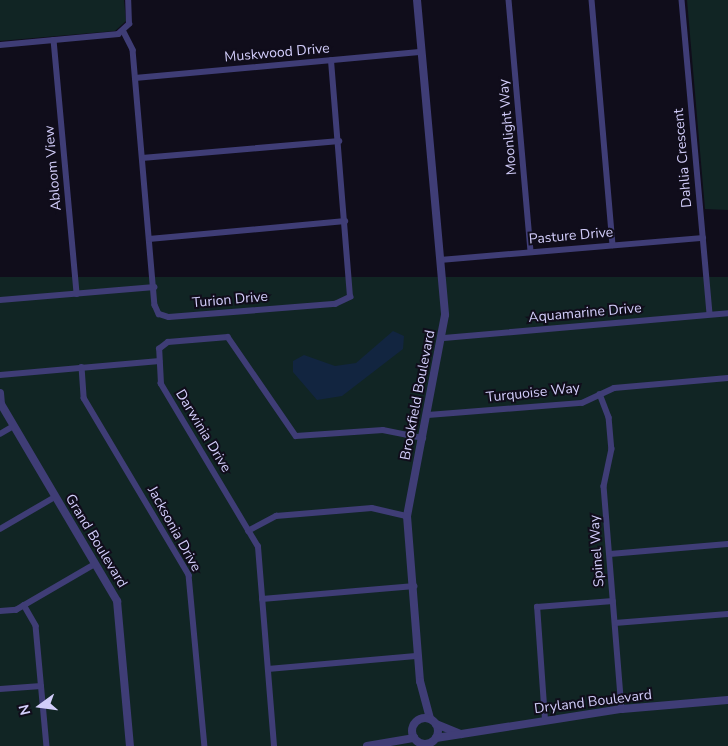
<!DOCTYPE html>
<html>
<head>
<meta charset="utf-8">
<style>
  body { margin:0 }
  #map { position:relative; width:728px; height:746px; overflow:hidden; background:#100d1b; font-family:"Nunito Sans",sans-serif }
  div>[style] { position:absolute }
  .green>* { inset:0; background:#112524; transform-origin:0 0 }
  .water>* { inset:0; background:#122540 }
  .minor>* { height:5.5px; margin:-2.75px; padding:0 2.75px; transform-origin:2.75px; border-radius:2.75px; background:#3f3d76 }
  .tertiary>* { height:8px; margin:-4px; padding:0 4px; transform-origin:4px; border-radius:4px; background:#3f3d76 }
  .tertiary>.ring { margin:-4px; padding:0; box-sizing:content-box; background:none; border:8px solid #3f3d76; border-radius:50% }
  span { translate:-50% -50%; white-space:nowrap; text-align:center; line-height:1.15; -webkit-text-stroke:4px #100d1b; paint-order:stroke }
  .street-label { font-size:14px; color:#d2cdfa }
  .north { position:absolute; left:15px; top:681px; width:50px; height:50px; -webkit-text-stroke:4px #100d1b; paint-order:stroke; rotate:256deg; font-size:14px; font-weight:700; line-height:20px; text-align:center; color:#d2cdfa }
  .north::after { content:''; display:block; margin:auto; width:18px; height:22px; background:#d2cdfa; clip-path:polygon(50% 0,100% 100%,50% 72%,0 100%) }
</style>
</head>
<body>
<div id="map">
  <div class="green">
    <div style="clip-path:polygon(0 0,124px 0,126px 21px,115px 31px,0 41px)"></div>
    <div style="clip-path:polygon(687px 0,728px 0,728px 210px,705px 209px)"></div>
    <div style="left:728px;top:277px;width:469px;height:731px;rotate:90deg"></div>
  </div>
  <div class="water">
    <div style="clip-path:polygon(393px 331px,404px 336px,403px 349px,342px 396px,317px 400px,293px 372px,293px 361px,304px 355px,335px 366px,356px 363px)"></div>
  </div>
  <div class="minor">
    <div style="left:509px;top:0;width:253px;rotate:85deg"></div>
    <div style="left:592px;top:0;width:246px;rotate:85.1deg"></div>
    <div style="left:682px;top:0;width:315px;rotate:84.9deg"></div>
    <div style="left:124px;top:32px;width:20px;rotate:63deg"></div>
    <div style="left:133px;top:50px;width:256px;rotate:85.1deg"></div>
    <div style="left:155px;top:305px;width:10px;rotate:66deg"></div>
    <div style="left:159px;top:314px;width:10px;rotate:17deg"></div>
    <div style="left:169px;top:317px;width:167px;rotate:-4.5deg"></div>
    <div style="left:335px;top:304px;width:17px;rotate:-25deg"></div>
    <div style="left:350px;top:297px;width:237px;rotate:-94.6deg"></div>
    <div style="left:54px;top:40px;width:255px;rotate:84.8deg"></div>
    <div style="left:0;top:45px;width:119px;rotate:-5.3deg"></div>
    <div style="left:118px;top:34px;width:15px;rotate:-42deg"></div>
    <div style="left:129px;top:24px;width:24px;rotate:-92deg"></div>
    <div style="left:135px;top:78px;width:288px;rotate:-5.2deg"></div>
    <div style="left:142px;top:158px;width:198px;rotate:-4.9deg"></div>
    <div style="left:149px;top:239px;width:197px;rotate:-5.2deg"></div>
    <div style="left:440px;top:260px;width:264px;rotate:-4.8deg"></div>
    <div style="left:0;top:300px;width:155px;rotate:-4.8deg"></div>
    <div style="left:444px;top:338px;width:285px;rotate:-5deg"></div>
    <div style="left:82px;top:367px;width:31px;rotate:86deg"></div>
    <div style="left:84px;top:398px;width:206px;rotate:59.3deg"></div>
    <div style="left:189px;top:575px;width:172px;rotate:84.7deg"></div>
    <div style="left:0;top:375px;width:160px;rotate:-5deg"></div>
    <div style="left:600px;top:394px;width:25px;rotate:69deg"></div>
    <div style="left:609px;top:417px;width:32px;rotate:85deg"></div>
    <div style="left:612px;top:449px;width:38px;rotate:102deg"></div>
    <div style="left:604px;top:486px;width:224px;rotate:85.4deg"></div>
    <div style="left:428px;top:415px;width:154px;rotate:-4.5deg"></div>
    <div style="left:582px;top:403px;width:35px;rotate:-25deg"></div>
    <div style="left:614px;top:388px;width:114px;rotate:-5deg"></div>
    <div style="left:0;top:434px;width:16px;rotate:-30deg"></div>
    <div style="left:0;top:529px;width:64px;rotate:-30.2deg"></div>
    <div style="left:248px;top:531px;width:32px;rotate:-28deg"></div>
    <div style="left:276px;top:516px;width:96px;rotate:-4.8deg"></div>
    <div style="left:372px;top:508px;width:36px;rotate:13deg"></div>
    <div style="left:610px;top:554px;width:118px;rotate:-4.8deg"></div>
    <div style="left:262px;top:599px;width:153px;rotate:-4.9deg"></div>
    <div style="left:24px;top:605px;width:24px;rotate:60deg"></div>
    <div style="left:36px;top:626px;width:121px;rotate:84.8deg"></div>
    <div style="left:0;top:611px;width:16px;rotate:-4deg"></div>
    <div style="left:16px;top:610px;width:91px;rotate:-30.2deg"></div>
    <div style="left:615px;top:623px;width:113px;rotate:-4.6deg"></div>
    <div style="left:268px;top:669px;width:151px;rotate:-5deg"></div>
    <div style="left:0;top:689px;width:41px;rotate:-4.2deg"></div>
    <div style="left:545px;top:720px;width:113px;rotate:-94deg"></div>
    <div style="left:537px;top:607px;width:76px;rotate:-4.5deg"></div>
    <div style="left:274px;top:746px;width:200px;rotate:-94.6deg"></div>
    <div style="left:258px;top:547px;width:190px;rotate:-120.8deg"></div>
    <div style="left:161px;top:384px;width:35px;rotate:-93deg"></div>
    <div style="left:159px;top:349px;width:11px;rotate:-38deg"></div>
    <div style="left:168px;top:342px;width:60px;rotate:-4.8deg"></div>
    <div style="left:228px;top:337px;width:120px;rotate:55.5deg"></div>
    <div style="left:296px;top:436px;width:87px;rotate:-3.9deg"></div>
    <div style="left:383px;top:430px;width:41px;rotate:11.3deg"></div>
  </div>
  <div class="tertiary">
    <div style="left:417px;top:0;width:316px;rotate:84.9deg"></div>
    <div style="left:445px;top:315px;width:205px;rotate:100.7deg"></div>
    <div style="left:407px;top:516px;width:166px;rotate:85.5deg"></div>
    <div style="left:420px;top:681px;width:39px;rotate:75deg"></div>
    <div style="left:0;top:393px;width:11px;rotate:85deg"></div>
    <div style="left:1px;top:404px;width:229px;rotate:59.5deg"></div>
    <div style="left:117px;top:601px;width:146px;rotate:84.9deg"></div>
    <div class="ring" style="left:412px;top:718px;width:18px;height:18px"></div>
    <div style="left:436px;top:724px;width:27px;rotate:22deg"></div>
    <div style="left:436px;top:738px;width:188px;rotate:-8.9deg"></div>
    <div style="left:622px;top:709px;width:106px;rotate:-4.9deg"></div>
    <div style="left:367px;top:746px;width:48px;rotate:-9.7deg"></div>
  </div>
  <div class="street-label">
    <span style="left:277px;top:53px;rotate:-5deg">Muskwood Drive</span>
    <span style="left:508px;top:127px;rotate:-95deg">Moonlight Way</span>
    <span style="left:683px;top:158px;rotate:-95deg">Dahlia Crescent</span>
    <span style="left:53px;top:168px;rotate:-95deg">Abloom View</span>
    <span style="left:571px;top:236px;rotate:-5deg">Pasture Drive</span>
    <span style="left:230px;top:300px;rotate:-5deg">Turion Drive</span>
    <span style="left:585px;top:313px;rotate:-5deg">Aquamarine Drive</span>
    <span style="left:533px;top:393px;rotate:-6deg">Turquoise Way</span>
    <span style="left:418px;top:395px;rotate:-79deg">Brookfield Boulevard</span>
    <span style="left:203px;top:431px;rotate:59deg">Darwinia Drive</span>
    <span style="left:174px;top:529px;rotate:61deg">Jacksonia Drive</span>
    <span style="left:96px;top:541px;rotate:59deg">Grand Boulevard</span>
    <span style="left:597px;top:551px;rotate:-94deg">Spinel Way</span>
    <span style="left:593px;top:702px;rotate:-7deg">Dryland Boulevard</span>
  </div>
  <div class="north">N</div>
</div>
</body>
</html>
